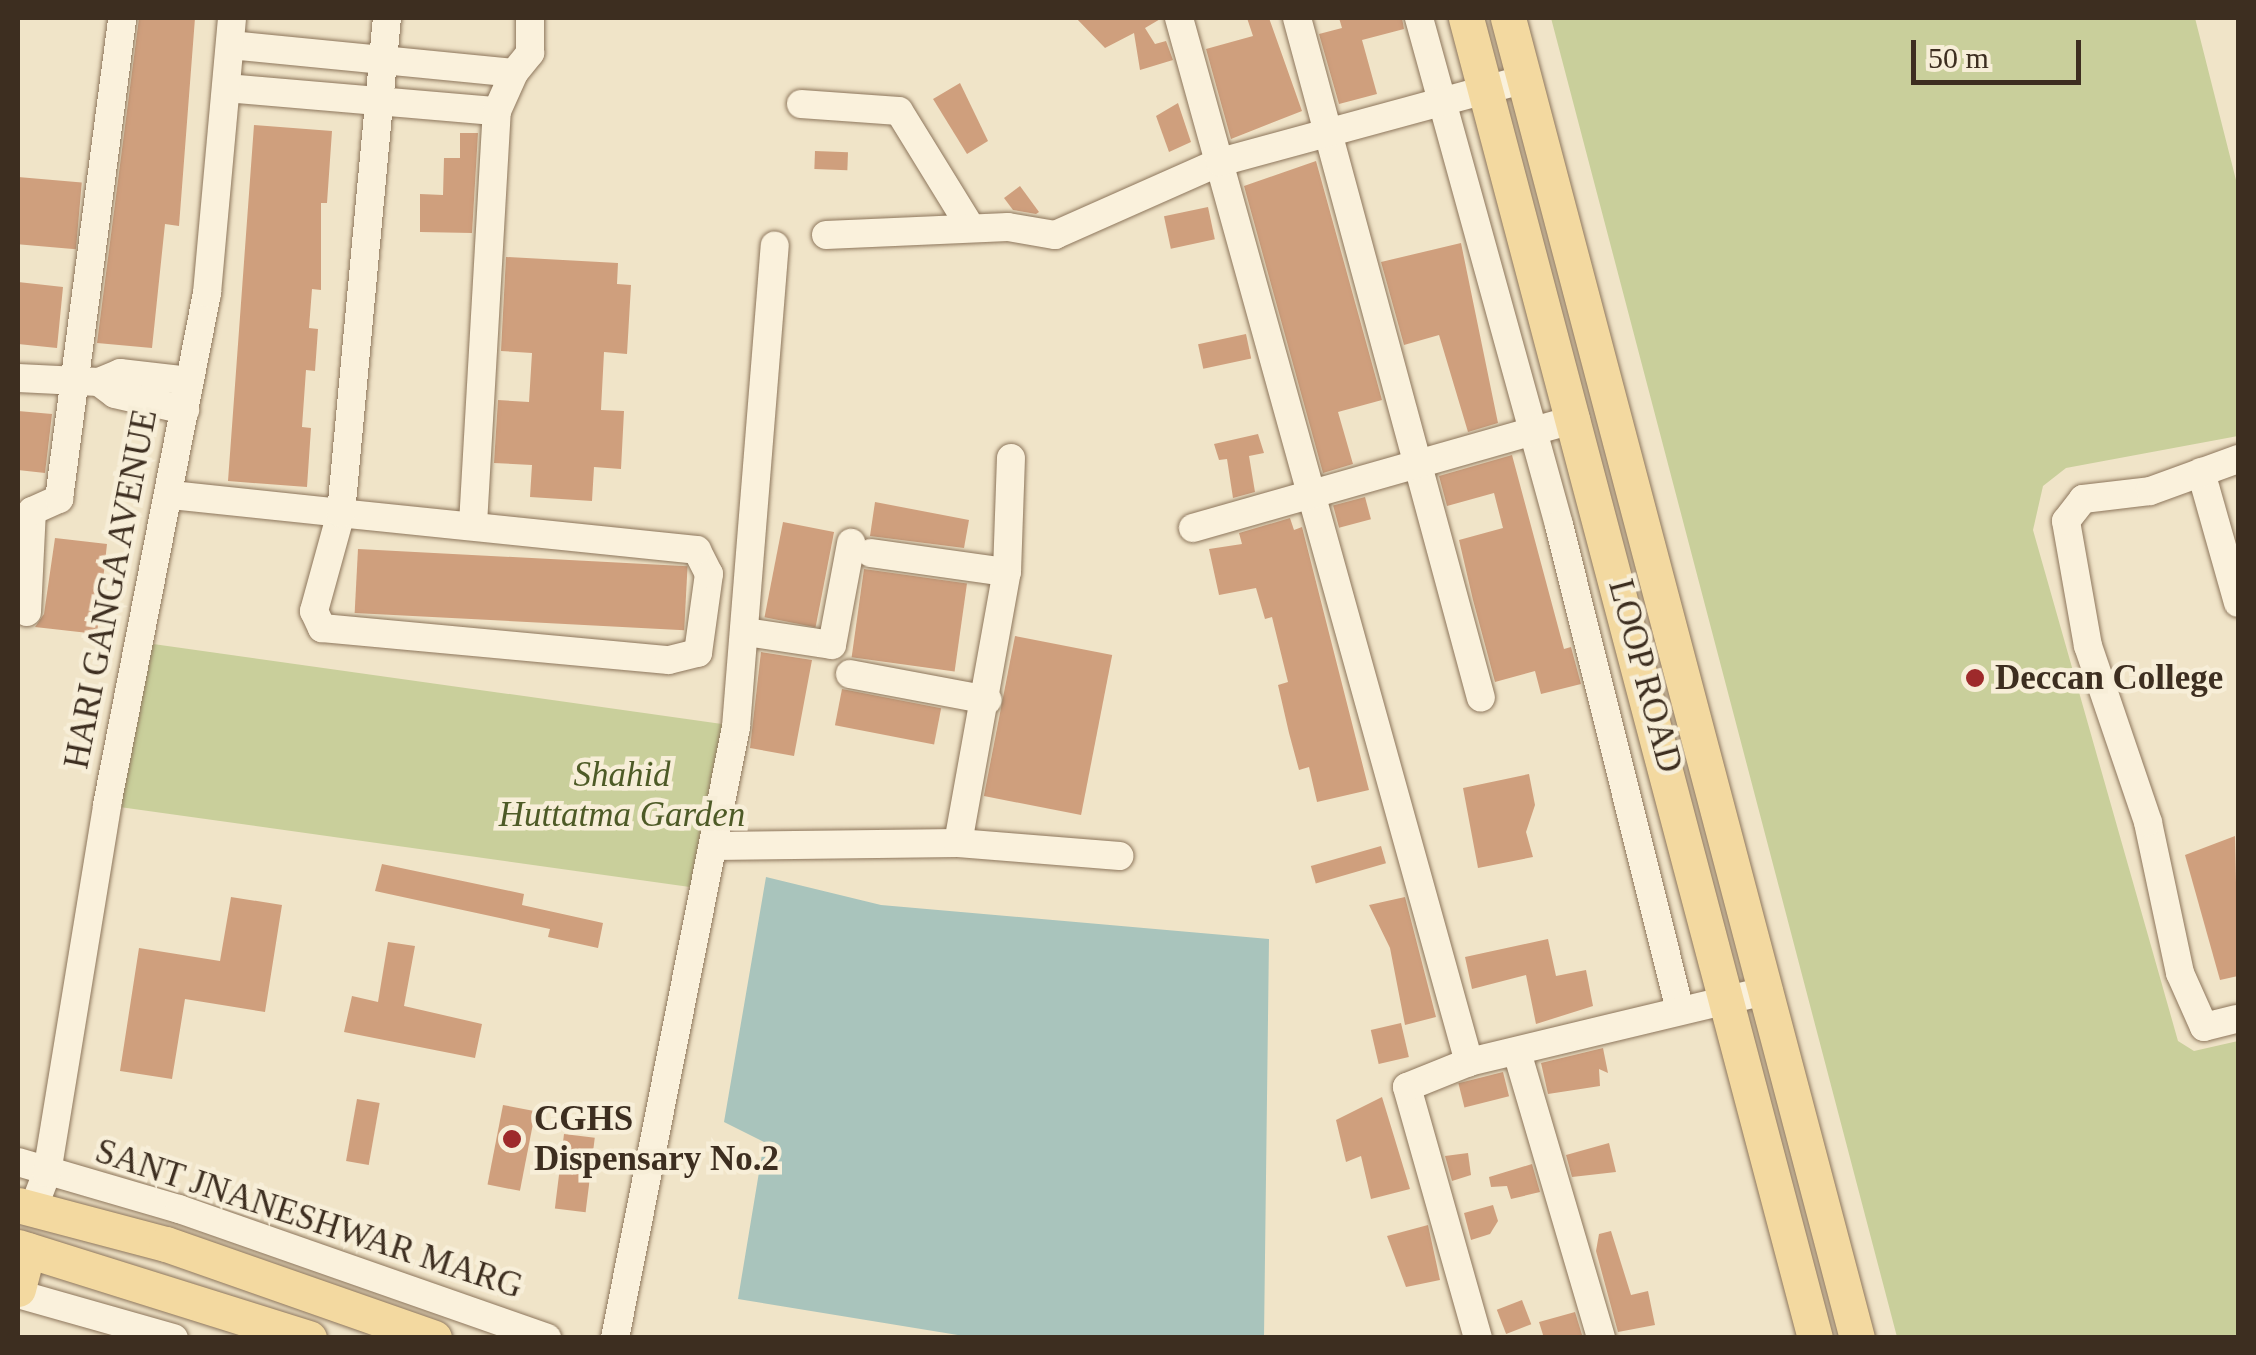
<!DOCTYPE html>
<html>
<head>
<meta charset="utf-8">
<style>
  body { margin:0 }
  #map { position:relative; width:2256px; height:1355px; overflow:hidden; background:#f0e4c8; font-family:Georgia,serif }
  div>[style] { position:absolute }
  .green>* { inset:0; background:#c9cf9b; transform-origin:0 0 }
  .water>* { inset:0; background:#a9c4bc }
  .building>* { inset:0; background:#cf9f7d; transform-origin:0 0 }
  .roads { filter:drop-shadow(0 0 2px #8d765c) drop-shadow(0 0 2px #8d765c) }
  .minor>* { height:28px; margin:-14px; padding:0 14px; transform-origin:14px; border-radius:14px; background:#faf1dc }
  .major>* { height:35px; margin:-17.5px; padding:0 17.5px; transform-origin:17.5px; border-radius:17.5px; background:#f3d9a0 }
  .dots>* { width:28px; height:28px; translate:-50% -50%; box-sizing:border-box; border:5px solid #f7eed8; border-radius:50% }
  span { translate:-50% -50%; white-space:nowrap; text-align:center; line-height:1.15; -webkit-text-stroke:9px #f7eed8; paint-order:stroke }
  .street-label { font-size:35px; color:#3d2e20 }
  .poi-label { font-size:35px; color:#3d2e20; font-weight:700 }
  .left { translate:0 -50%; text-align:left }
  .park-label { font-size:35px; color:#4d5a26; font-style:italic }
  .frame { position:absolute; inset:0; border:20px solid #3d2e20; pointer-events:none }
  .scale { position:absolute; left:1911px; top:40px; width:170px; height:45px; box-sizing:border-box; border:5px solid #3d2e20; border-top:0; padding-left:12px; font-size:30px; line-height:35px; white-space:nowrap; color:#3d2e20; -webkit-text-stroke:8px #f7eed8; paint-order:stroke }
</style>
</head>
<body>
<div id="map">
  <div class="green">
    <div style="clip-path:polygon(1551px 18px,2195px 18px,2238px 188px,2238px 436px,2066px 468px,2043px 486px,2033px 530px,2178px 1041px,2194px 1051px,2238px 1041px,2238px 1337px,1897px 1337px)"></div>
    <div style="left:139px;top:642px;width:603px;height:166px;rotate:8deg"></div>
  </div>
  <div class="water">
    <div style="clip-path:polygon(766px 877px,881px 905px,1269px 939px,1264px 1337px,970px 1337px,738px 1299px,764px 1142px,724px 1122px)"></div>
  </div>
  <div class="building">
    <div style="clip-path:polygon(139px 18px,195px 18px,179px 226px,165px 224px,152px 348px,97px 343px)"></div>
    <div style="clip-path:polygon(1076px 18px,1162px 18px,1145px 28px,1155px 44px,1166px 41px,1173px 60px,1140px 70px,1134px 33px,1105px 48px)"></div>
    <div style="clip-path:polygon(1247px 18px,1269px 18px,1302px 111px,1231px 139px,1206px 49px,1253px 36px)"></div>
    <div style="clip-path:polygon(1339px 18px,1402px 18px,1404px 29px,1362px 40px,1377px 94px,1339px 104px,1319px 34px,1342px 28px)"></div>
    <div style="clip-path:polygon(960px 83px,988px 141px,967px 154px,933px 99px)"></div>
    <div style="clip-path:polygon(1178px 103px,1191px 142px,1169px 152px,1156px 116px)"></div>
    <div style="clip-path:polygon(254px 125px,332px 131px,327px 203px,321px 203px,321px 290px,312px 289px,309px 328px,318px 329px,315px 371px,306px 370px,302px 427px,311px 428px,307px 487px,228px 481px)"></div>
    <div style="clip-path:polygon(460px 133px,478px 133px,472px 233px,420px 232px,420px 194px,443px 195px,444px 158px,460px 158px)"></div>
    <div style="left:815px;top:151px;width:33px;height:18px;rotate:2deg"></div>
    <div style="clip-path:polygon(1316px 161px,1382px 400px,1338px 412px,1353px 464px,1323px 473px,1244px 186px)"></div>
    <div style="left:18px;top:177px;width:64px;height:67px;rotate:5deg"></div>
    <div style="clip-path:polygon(1020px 186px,1039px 212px,1036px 214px,1013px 210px,1004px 198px)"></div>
    <div style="left:1208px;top:207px;width:33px;height:45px;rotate:78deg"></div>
    <div style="clip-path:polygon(1461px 243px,1498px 423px,1468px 432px,1439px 335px,1404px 345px,1381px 262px)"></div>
    <div style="clip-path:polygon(506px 257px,618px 263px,617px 284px,631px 285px,627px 354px,604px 352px,601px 410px,624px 411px,621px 469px,594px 467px,592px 501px,530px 497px,532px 465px,494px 463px,498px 400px,529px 402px,532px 353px,501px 351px)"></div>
    <div style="clip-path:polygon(18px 282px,63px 287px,57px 348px,18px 344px)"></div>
    <div style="left:1246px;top:334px;width:25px;height:49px;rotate:78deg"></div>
    <div style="clip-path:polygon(18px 411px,52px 414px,45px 473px,18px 470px)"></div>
    <div style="clip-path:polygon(1258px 434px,1264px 453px,1249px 456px,1255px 492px,1233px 498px,1227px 459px,1219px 460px,1214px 444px)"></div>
    <div style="clip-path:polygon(1512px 455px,1564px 649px,1571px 647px,1581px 684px,1541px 694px,1535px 671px,1495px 682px,1473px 600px,1459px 540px,1503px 528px,1494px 493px,1447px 506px,1439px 476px)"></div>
    <div style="left:1365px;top:497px;width:23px;height:33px;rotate:75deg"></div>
    <div style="clip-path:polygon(875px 502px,969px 520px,964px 548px,870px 536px)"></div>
    <div style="clip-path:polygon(1290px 518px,1294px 530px,1302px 527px,1369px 790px,1317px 802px,1309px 767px,1299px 770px,1289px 733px,1278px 685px,1288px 682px,1272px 617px,1265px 619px,1256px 588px,1219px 595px,1209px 549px,1242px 544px,1239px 533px)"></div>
    <div style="left:783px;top:522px;width:52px;height:97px;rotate:11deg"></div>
    <div style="clip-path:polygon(55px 538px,107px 544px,97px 634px,35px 627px,44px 614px)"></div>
    <div style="left:358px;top:549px;width:330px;height:64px;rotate:3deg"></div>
    <div style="left:864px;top:569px;width:104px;height:89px;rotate:8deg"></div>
    <div style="left:1015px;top:636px;width:99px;height:163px;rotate:11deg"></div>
    <div style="clip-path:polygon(761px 652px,812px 660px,794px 756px,750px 748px)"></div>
    <div style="left:842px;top:689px;width:101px;height:37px;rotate:11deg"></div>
    <div style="clip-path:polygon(1529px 774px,1535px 805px,1526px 832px,1533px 857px,1478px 868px,1463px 788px)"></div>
    <div style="clip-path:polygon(2235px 836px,2238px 976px,2220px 980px,2185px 855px)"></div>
    <div style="left:1381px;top:846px;width:18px;height:73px;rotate:74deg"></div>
    <div style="clip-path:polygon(382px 864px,524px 894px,522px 905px,603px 923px,598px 948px,548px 937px,550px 929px,375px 891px)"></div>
    <div style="clip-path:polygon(231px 897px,282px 905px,265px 1012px,185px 999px,172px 1079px,120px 1071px,139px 948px,220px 961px)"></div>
    <div style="clip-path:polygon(1405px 897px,1436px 1017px,1405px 1025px,1390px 948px,1369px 905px)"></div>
    <div style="clip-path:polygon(1548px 939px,1556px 976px,1586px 970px,1593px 1006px,1536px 1024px,1526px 975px,1472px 989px,1465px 957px)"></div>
    <div style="clip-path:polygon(388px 942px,415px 946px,404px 1006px,482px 1024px,475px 1058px,344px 1032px,352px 996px,378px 1002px)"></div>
    <div style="left:1401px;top:1023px;width:35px;height:31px;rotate:77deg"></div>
    <div style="clip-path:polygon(1603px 1048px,1608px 1073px,1599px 1069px,1600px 1086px,1548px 1094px,1541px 1063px)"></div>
    <div style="left:1503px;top:1072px;width:25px;height:46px;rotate:76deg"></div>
    <div style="clip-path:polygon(1382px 1097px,1410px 1189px,1371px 1199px,1361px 1156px,1346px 1162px,1336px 1120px)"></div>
    <div style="left:357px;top:1099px;width:23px;height:63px;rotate:10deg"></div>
    <div style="left:503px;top:1105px;width:33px;height:81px;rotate:11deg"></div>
    <div style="left:564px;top:1134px;width:31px;height:75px;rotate:7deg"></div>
    <div style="clip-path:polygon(1609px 1143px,1616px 1172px,1572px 1177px,1566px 1155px)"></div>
    <div style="clip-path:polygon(1468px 1153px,1471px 1175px,1452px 1181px,1445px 1156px)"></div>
    <div style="clip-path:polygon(1532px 1164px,1540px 1192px,1511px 1199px,1507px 1186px,1491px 1187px,1489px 1177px)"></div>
    <div style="clip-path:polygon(1493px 1205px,1498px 1221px,1490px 1234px,1471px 1240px,1464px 1213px)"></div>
    <div style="clip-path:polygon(1428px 1225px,1440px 1280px,1406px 1287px,1387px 1236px)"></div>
    <div style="clip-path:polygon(1611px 1231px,1631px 1295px,1648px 1291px,1655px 1325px,1618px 1332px,1596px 1251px,1599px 1234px)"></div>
    <div style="left:1522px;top:1300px;width:26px;height:27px;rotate:69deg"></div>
    <div style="clip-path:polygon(1575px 1312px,1583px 1338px,1544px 1338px,1539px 1322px)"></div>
  </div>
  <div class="roads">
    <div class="minor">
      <div style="left:1179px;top:18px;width:1084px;rotate:74.48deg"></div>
      <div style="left:1297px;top:18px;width:704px;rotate:74.86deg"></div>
      <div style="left:1419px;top:18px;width:526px;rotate:74.56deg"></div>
      <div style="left:1559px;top:525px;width:500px;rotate:76deg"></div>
      <div style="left:230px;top:45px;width:285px;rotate:5.6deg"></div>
      <div style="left:514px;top:73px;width:26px;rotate:-51deg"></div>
      <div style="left:530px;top:53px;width:35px;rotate:-90deg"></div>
      <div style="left:226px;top:88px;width:272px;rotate:4.9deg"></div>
      <div style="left:801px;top:104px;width:98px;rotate:4.1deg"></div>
      <div style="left:899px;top:111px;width:137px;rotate:58.4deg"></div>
      <div style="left:826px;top:235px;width:182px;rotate:-2.5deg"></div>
      <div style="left:1008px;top:227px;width:48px;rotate:9.7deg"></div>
      <div style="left:1055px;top:235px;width:180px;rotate:-23.9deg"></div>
      <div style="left:1220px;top:162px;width:316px;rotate:-15.2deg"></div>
      <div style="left:18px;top:378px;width:81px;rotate:2.8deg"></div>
      <div style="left:99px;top:382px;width:23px;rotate:-23deg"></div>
      <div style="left:120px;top:373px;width:70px;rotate:6.5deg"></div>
      <div style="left:99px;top:382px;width:20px;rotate:37deg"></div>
      <div style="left:115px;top:394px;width:72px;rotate:12.9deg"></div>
      <div style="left:2201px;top:472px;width:136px;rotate:74.2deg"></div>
      <div style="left:171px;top:495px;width:171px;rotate:6deg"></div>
      <div style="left:341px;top:513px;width:102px;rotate:105.4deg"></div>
      <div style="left:314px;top:611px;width:19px;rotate:65deg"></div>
      <div style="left:322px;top:628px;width:348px;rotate:5.3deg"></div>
      <div style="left:669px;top:660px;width:30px;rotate:-14deg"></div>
      <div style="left:698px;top:653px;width:80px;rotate:-82.1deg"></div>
      <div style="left:709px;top:574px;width:27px;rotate:-117deg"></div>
      <div style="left:697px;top:550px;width:358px;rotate:-174.1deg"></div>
      <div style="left:341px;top:513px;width:497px;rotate:-84.7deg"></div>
      <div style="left:473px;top:524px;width:414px;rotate:-86.7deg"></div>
      <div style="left:497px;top:111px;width:42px;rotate:-65.9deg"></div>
      <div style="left:1193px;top:528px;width:398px;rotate:-15.9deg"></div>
      <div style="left:871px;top:553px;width:137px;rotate:8deg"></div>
      <div style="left:27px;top:612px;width:101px;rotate:-87.2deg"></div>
      <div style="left:32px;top:511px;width:30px;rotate:-24deg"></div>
      <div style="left:59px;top:499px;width:485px;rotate:-82.5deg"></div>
      <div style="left:746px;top:632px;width:87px;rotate:8.6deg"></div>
      <div style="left:832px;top:645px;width:104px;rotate:-79.4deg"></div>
      <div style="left:850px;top:674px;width:140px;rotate:10.7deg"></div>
      <div style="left:958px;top:843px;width:275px;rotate:-79.8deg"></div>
      <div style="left:1007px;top:572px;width:114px;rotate:-88deg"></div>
      <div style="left:714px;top:846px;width:244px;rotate:-0.7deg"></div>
      <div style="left:958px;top:843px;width:162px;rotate:4.6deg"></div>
      <div style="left:2236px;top:1019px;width:33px;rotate:166deg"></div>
      <div style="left:2204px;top:1027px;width:59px;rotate:-114deg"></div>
      <div style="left:2180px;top:973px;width:154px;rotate:-102deg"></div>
      <div style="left:2148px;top:822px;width:186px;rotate:-108.8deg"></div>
      <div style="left:2088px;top:646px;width:127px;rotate:-100deg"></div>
      <div style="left:2066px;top:521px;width:28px;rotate:-52deg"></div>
      <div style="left:2083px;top:499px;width:67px;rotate:-6.8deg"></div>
      <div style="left:2150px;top:491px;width:94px;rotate:-20deg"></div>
      <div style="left:1517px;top:1052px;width:298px;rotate:73.6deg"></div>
      <div style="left:18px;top:1162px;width:168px;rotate:16.3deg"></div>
      <div style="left:179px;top:1209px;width:390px;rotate:19.3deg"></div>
      <div style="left:33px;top:1209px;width:39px;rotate:-69deg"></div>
      <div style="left:47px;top:1173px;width:373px;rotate:-80.7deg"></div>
      <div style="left:107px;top:805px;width:522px;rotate:-78.95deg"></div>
      <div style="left:207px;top:293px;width:276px;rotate:-84.8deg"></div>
      <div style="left:18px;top:1294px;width:162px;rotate:15.8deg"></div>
      <div style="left:615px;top:1338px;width:623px;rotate:-78.8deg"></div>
      <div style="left:736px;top:727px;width:483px;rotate:-85.4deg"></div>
      <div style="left:1478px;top:1338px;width:261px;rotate:-105.8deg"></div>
      <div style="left:1407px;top:1087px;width:67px;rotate:-22deg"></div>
      <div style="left:1469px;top:1062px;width:308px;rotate:-13.5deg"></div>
    </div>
    <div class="major">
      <div style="left:1466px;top:18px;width:1365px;rotate:75.19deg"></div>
      <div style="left:1508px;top:18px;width:1365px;rotate:75.19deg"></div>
      <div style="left:18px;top:1205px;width:153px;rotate:14.8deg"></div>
      <div style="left:166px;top:1244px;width:284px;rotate:19.3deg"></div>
      <div style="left:18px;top:1247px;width:305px;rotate:17.4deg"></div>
      <div style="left:18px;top:1289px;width:40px;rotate:-75.6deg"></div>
    </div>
  </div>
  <div class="dots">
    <div style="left:1975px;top:678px;background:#9e2a2b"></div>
    <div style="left:512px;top:1139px;background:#9e2a2b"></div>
  </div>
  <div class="street-label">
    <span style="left:111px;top:589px;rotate:-79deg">HARI GANGA AVENUE</span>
    <span style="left:1645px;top:676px;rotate:75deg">LOOP ROAD</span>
    <span style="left:309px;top:1219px;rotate:18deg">SANT JNANESHWAR MARG</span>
  </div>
  <div class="poi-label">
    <span class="left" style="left:1995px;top:678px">Deccan College</span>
    <span class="left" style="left:534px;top:1139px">CGHS<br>Dispensary No.2</span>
  </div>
  <div class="park-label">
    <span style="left:622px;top:795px">Shahid<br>Huttatma Garden</span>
  </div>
  <div class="frame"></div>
  <div class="scale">50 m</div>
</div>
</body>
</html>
